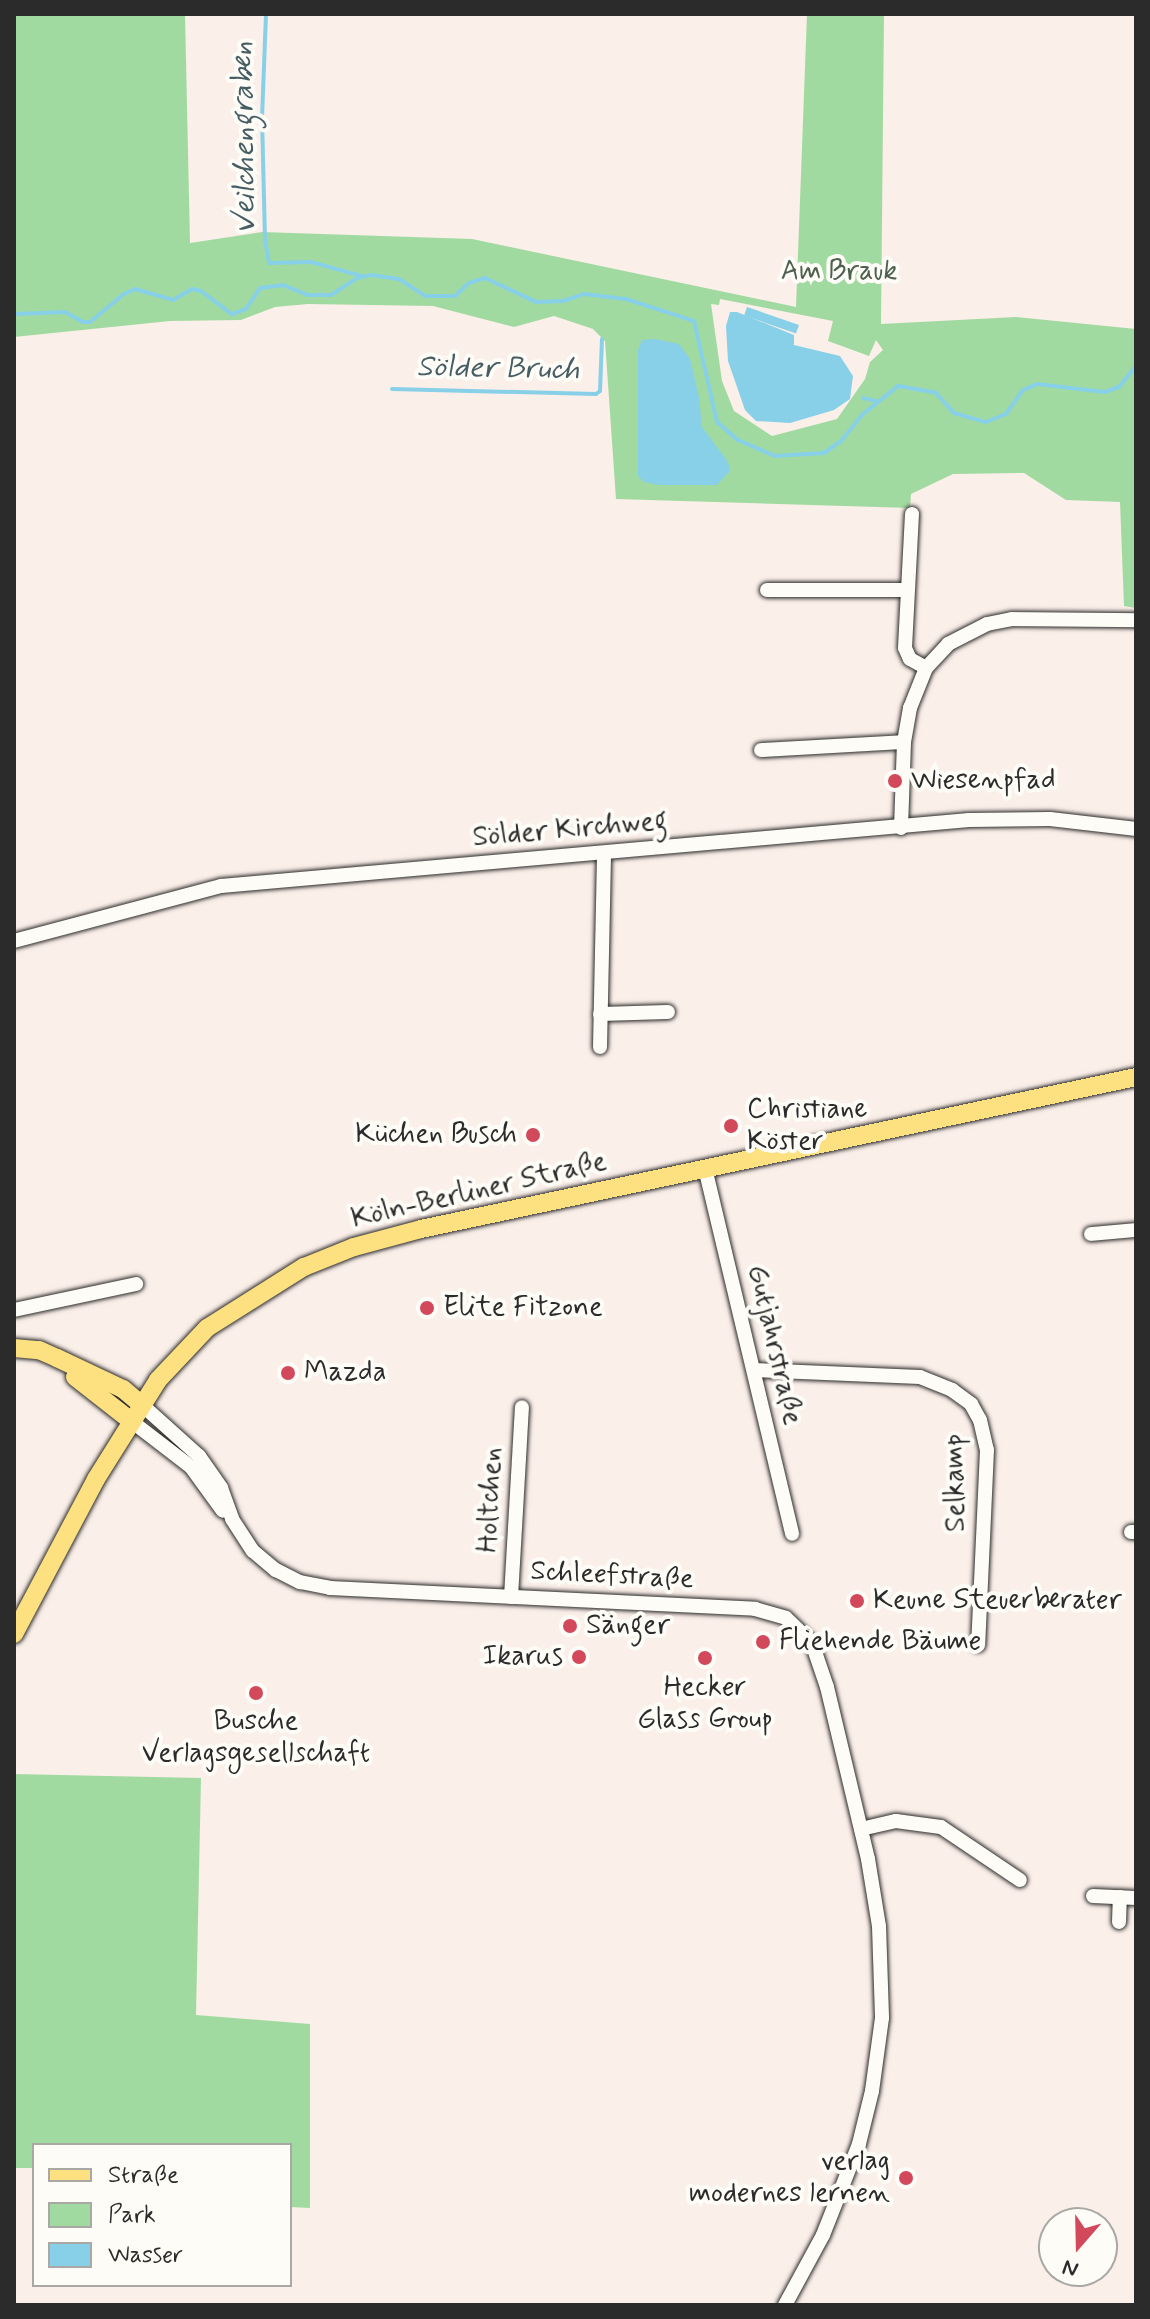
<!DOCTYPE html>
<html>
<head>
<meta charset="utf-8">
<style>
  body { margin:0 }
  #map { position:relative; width:1150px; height:2319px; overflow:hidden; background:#fbefe9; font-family:Mynerve,sans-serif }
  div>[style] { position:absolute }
  .green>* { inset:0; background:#a1daa0 }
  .water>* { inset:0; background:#87d0e8; transform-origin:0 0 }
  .stream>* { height:4px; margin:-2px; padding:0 2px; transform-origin:2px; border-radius:2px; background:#87d0e8 }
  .roads { filter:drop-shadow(0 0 2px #2b2b2b) drop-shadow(0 0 2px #2b2b2b) }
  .minor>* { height:14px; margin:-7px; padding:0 7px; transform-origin:7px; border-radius:7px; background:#fdfcf7 }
  .major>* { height:18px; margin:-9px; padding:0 9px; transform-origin:9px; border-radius:9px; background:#fde080 }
  .dots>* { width:22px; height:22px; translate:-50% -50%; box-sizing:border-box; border:4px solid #fdfcf7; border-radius:50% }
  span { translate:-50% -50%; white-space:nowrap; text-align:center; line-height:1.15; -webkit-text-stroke:8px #fdfcf7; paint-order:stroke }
  .park-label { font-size:28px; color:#4e604e }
  .poi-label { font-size:28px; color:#2b2b2b }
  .left { translate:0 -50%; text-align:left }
  .right { translate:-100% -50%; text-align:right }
  .street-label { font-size:28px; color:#2b2b2b }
  .water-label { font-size:30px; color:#475d64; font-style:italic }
  .frame { position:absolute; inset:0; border:16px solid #2b2b2b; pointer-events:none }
  .legend { position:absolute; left:32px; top:2143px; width:260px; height:144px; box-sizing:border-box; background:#fdfcf7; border:2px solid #a9a8a5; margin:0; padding:10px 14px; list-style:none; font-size:24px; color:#2b2b2b }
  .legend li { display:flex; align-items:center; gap:16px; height:40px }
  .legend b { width:40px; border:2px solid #a9a8a5 }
  .north { position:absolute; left:1038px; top:2207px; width:80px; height:80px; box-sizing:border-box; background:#fdfcf7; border:2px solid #a9a8a5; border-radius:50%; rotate:200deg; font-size:22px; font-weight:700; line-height:32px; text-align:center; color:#2b2b2b }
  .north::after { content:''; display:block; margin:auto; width:28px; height:36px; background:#d1495b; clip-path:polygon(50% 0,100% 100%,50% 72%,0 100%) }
</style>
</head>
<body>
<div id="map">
  <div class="green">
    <div style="clip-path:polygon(evenodd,14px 14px,185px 14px,190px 243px,262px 232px,472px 239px,796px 307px,807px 14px,884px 14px,881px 324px,1016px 317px,1136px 329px,1136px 608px,1124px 606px,1120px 502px,1066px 500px,1024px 473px,953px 474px,911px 494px,910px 508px,616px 499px,605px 341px,593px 329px,554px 316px,514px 327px,433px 306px,308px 304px,275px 307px,241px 320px,170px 321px,14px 337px,14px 14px,720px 299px,833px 321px,828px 341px,869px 356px,876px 340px,883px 350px,870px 362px,865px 379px,837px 419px,772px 436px,734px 411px,722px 381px,711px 304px,719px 305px,720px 299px)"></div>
    <div style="clip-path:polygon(14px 1774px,201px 1778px,196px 2015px,310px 2024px,310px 2208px,290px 2207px,290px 2145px,34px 2145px,34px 2168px,14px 2168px)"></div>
  </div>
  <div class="water">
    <div style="left:747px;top:307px;width:55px;height:9px;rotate:19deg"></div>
    <div style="clip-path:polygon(730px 312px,737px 312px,794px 335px,794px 345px,840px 356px,853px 376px,850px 399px,834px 410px,790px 423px,756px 421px,745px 410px,728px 361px,726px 326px)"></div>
    <div style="clip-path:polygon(655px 339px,679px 344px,690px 359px,699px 397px,702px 427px,728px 462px,730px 471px,717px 485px,659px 485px,644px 482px,638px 476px,638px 350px,642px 340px)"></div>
  </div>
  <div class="stream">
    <div style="left:266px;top:14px;width:103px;rotate:92.2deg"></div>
    <div style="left:262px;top:117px;width:123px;rotate:88.6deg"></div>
    <div style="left:265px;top:240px;width:23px;rotate:80deg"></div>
    <div style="left:269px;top:263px;width:42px;rotate:-1.4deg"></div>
    <div style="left:311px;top:262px;width:53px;rotate:15.4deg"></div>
    <div style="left:14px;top:314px;width:51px;rotate:-2.2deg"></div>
    <div style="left:65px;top:312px;width:21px;rotate:29deg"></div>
    <div style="left:83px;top:322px;width:7px"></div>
    <div style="left:90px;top:322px;width:44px;rotate:-39.5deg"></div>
    <div style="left:124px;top:294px;width:12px;rotate:-24deg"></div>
    <div style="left:135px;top:289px;width:40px;rotate:16deg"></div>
    <div style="left:173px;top:300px;width:22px;rotate:-30deg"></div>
    <div style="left:192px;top:289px;width:9px;rotate:13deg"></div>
    <div style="left:201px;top:291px;width:39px;rotate:37deg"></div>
    <div style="left:232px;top:314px;width:15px;rotate:-20deg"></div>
    <div style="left:246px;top:309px;width:25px;rotate:-56deg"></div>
    <div style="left:260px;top:288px;width:23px;rotate:-7deg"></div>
    <div style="left:283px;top:285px;width:27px;rotate:22deg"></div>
    <div style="left:308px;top:295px;width:23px"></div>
    <div style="left:331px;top:295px;width:31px;rotate:-33deg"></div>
    <div style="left:357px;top:278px;width:14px;rotate:-12deg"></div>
    <div style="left:371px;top:275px;width:28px;rotate:8deg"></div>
    <div style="left:399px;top:279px;width:31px;rotate:33deg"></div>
    <div style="left:425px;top:296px;width:30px"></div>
    <div style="left:455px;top:296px;width:19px;rotate:-43deg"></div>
    <div style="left:469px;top:283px;width:17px;rotate:-17deg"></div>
    <div style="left:485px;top:278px;width:56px;rotate:25.2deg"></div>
    <div style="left:536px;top:302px;width:27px;rotate:-2deg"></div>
    <div style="left:563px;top:301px;width:22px;rotate:-18deg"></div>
    <div style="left:584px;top:294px;width:42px;rotate:6.8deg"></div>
    <div style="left:626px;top:299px;width:71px;rotate:17.9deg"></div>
    <div style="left:694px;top:321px;width:104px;rotate:77.2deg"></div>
    <div style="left:717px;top:422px;width:28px;rotate:41deg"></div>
    <div style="left:738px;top:440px;width:40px;rotate:23.4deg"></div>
    <div style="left:775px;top:456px;width:49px;rotate:-3.5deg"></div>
    <div style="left:824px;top:453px;width:21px;rotate:-35deg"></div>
    <div style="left:841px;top:441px;width:35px;rotate:-51deg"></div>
    <div style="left:863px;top:414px;width:45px;rotate:-38.7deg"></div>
    <div style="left:898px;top:386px;width:39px;rotate:10deg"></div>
    <div style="left:936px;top:393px;width:27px;rotate:48deg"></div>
    <div style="left:954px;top:413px;width:33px;rotate:16deg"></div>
    <div style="left:986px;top:422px;width:22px;rotate:-22deg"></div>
    <div style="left:1006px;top:414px;width:29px;rotate:-55deg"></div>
    <div style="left:1023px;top:390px;width:15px;rotate:-23deg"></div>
    <div style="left:1037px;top:384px;width:68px;rotate:6.7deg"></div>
    <div style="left:1105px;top:392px;width:15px;rotate:-20deg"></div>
    <div style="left:1119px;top:387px;width:27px;rotate:-51deg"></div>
    <div style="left:392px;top:389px;width:204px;rotate:1.4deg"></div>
    <div style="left:596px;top:394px;width:5px;rotate:-37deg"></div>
    <div style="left:600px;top:391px;width:52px;rotate:-87.8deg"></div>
    <div style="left:863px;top:398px;width:13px;rotate:13deg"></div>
  </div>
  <div class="roads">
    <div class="minor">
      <div style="left:912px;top:514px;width:134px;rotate:93deg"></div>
      <div style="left:905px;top:648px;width:12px;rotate:66deg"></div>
      <div style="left:910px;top:659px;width:18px;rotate:29deg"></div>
      <div style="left:767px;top:590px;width:140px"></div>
      <div style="left:761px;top:750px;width:143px;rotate:-3.2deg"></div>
      <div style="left:901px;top:828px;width:86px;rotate:-88deg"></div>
      <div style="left:904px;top:742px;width:35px;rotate:-80deg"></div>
      <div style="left:910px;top:708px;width:43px;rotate:-68.2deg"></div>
      <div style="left:926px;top:668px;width:33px;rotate:-47deg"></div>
      <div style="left:948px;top:644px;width:44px;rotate:-27.1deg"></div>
      <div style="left:987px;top:624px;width:25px;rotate:-11deg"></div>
      <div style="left:1012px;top:619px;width:124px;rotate:0.5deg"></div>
      <div style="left:14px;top:941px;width:214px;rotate:-14.9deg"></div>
      <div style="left:221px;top:886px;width:751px;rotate:-5.04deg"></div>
      <div style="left:969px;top:820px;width:81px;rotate:-0.7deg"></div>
      <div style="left:1050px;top:819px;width:87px;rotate:6.6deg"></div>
      <div style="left:600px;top:1014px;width:68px;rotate:-1.7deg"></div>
      <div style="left:600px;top:1047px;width:194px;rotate:-88.8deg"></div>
      <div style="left:705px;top:1168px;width:376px;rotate:76.6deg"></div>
      <div style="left:1091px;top:1234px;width:45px;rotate:-5.1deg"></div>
      <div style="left:14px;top:1310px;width:125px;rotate:-12deg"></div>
      <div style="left:754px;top:1370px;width:166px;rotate:2.4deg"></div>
      <div style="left:920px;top:1377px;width:35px;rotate:22deg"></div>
      <div style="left:952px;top:1390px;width:24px;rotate:36deg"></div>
      <div style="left:971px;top:1404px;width:18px;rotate:61deg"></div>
      <div style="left:980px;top:1420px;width:31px;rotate:77deg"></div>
      <div style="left:987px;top:1450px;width:195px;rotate:92.6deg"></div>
      <div style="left:141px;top:1404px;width:78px;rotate:41.9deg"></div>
      <div style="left:199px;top:1456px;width:39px;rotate:55deg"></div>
      <div style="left:221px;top:1488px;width:33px;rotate:70deg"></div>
      <div style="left:232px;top:1519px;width:38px;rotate:57deg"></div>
      <div style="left:253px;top:1551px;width:30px;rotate:40deg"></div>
      <div style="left:276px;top:1570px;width:27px;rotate:27deg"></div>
      <div style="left:300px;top:1582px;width:31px;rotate:11deg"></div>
      <div style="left:330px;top:1588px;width:426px;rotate:2.8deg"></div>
      <div style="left:755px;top:1609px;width:32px;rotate:16deg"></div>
      <div style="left:786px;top:1618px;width:36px;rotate:44deg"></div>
      <div style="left:812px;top:1643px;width:46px;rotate:71.2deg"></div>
      <div style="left:827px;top:1687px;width:177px;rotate:76.6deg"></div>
      <div style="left:868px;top:1859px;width:68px;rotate:80.7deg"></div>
      <div style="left:879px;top:1926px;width:92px;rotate:88.1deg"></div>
      <div style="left:882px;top:2018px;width:74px;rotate:97.8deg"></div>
      <div style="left:872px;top:2091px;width:55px;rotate:103.8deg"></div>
      <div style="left:859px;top:2144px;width:98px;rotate:111.6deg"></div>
      <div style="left:823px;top:2235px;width:80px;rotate:118.5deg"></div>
      <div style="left:130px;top:1420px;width:77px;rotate:37.6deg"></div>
      <div style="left:191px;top:1467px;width:54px;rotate:54deg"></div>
      <div style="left:1131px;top:1532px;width:5px"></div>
      <div style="left:511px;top:1597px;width:190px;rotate:-86.7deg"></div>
      <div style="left:861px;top:1829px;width:36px;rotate:-13deg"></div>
      <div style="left:896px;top:1821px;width:45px;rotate:7.6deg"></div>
      <div style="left:941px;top:1827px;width:95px;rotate:33.9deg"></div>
      <div style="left:1093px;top:1896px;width:43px;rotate:2.7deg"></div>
      <div style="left:1119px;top:1922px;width:25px;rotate:-88deg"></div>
    </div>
    <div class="major">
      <div style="left:14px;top:1348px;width:25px;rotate:5deg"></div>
      <div style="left:39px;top:1350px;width:20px;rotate:24deg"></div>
      <div style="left:57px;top:1358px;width:73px;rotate:25.2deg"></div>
      <div style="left:123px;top:1389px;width:23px;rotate:40deg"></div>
      <div style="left:75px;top:1377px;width:70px;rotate:38deg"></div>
      <div style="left:14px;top:1634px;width:175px;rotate:-62.1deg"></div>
      <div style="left:96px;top:1479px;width:117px;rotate:-57.9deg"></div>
      <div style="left:158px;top:1380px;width:71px;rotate:-46.7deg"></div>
      <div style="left:207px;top:1328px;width:115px;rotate:-32.2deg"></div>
      <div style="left:304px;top:1267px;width:54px;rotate:-21.8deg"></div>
      <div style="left:354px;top:1247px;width:69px;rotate:-15deg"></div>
      <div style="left:421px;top:1229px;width:731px;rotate:-12deg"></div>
    </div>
  </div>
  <div class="dots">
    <div style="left:895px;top:781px;background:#d1495b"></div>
    <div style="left:731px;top:1126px;background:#d1495b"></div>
    <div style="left:533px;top:1135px;background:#d1495b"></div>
    <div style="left:427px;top:1308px;background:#d1495b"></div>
    <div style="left:288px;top:1373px;background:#d1495b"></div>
    <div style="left:857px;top:1601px;background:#d1495b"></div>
    <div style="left:570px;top:1626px;background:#d1495b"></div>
    <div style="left:763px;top:1642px;background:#d1495b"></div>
    <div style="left:579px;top:1657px;background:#d1495b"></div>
    <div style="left:705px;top:1658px;background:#d1495b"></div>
    <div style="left:256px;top:1693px;background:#d1495b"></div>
    <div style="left:906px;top:2178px;background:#d1495b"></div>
  </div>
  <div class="park-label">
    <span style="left:839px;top:272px">Am Brauk</span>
  </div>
  <div class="poi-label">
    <span class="left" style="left:911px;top:781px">Wiesenpfad</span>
    <span class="left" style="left:747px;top:1126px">Christiane<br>Köster</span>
    <span class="right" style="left:517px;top:1135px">Küchen Busch</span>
    <span class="left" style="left:443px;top:1308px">Elite Fitzone</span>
    <span class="left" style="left:304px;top:1373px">Mazda</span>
    <span class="left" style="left:873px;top:1601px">Keune Steuerberater</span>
    <span class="left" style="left:586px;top:1626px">Sänger</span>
    <span class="left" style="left:779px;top:1642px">Fliehende Bäume</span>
    <span class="right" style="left:563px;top:1657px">Ikarus</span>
    <span style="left:705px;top:1704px">Hecker<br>Glass Group</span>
    <span style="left:256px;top:1738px">Busche<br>Verlagsgesellschaft</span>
    <span class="right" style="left:890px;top:2178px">verlag<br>modernes lernen</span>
  </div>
  <div class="street-label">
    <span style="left:570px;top:830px;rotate:-5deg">Sölder Kirchweg</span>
    <span style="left:479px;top:1191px;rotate:-13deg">Köln-Berliner Straße</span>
    <span style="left:774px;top:1345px;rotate:77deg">Gutjahrstraße</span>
    <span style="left:956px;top:1483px;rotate:-91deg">Selkamp</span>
    <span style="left:491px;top:1500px;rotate:-87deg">Holtchen</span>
    <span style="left:612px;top:1576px;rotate:3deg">Schleefstraße</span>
  </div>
  <div class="water-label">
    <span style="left:245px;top:138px;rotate:-91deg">Veilchengraben</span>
    <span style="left:498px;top:369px;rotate:1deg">Sölder Bruch</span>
  </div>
  <div class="frame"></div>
  <ul class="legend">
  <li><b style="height:10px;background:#fde080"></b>Straße</li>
  <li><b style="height:22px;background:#a1daa0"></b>Park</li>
  <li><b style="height:22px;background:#87d0e8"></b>Wasser</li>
  </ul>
  <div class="north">N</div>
</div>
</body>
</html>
